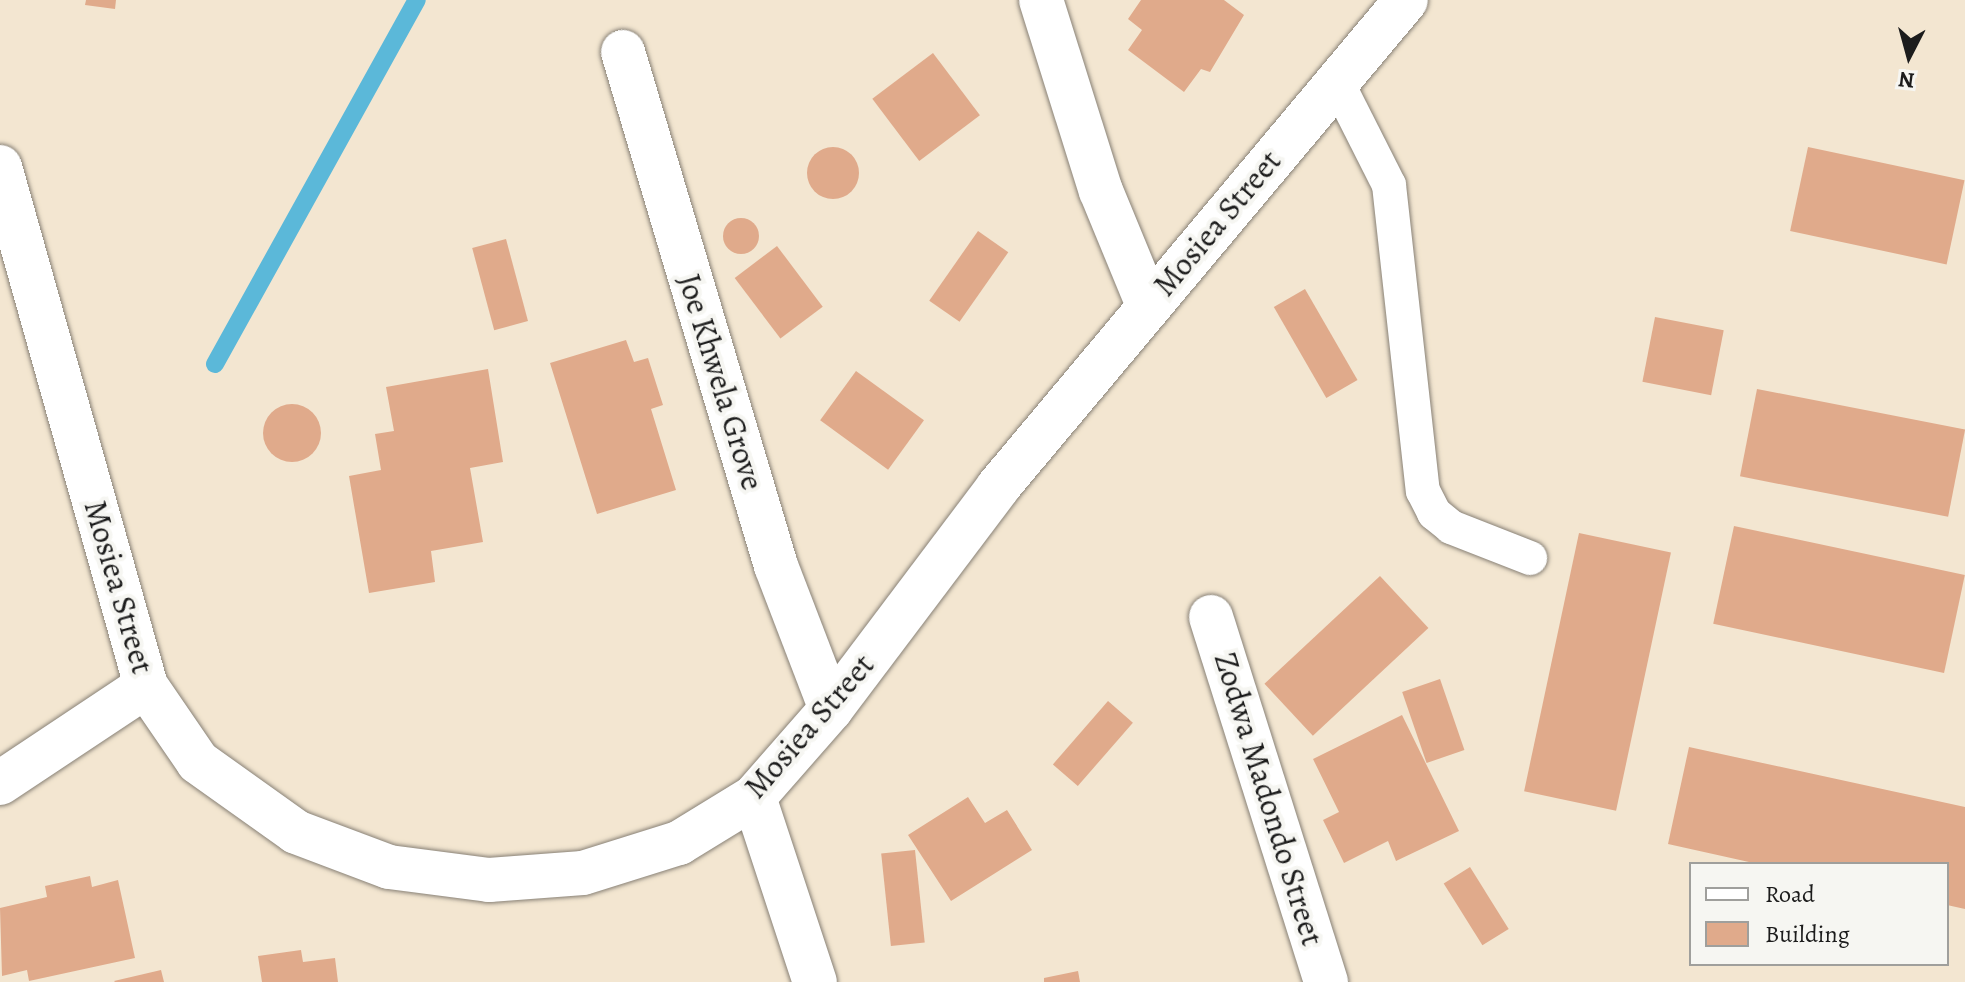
<!DOCTYPE html>
<html>
<head>
<meta charset="utf-8">
<style>
  body { margin:0 }
  #map { position:relative; width:1965px; height:982px; overflow:hidden; background:#f3e6d1; font-family:Alegreya,serif }
  div>[style] { position:absolute }
  .stream>* { height:18px; margin:-9px; padding:0 9px; transform-origin:9px; border-radius:9px; background:#5bb8d9 }
  .building>* { inset:0; background:#e0aa8b; transform-origin:0 0 }
  .round { border-radius:50% }
  .roads { filter:drop-shadow(0 0 2px #888176) drop-shadow(0 0 2px #888176) }
  .service>* { height:34px; margin:-17px; padding:0 17px; transform-origin:17px; border-radius:17px; background:#fff }
  .minor>* { height:44px; margin:-22px; padding:0 22px; transform-origin:22px; border-radius:22px; background:#fff }
  span { translate:-50% -50%; white-space:nowrap; text-align:center; line-height:1.15; -webkit-text-stroke:8px #f6f6f2; paint-order:stroke }
  .street-label { font-size:32px; color:#1c1c1c }
  .legend { position:absolute; left:1689px; top:862px; width:260px; height:104px; box-sizing:border-box; background:#f6f6f2; border:2px solid #9f9f9c; margin:0; padding:10px 14px; list-style:none; font-size:24px; color:#1c1c1c }
  .legend li { display:flex; align-items:center; gap:16px; height:40px }
  .legend b { width:40px; border:2px solid #9f9f9c }
  .north { position:absolute; left:1869px; top:16px; width:80px; height:80px; -webkit-text-stroke:6px #f6f6f2; paint-order:stroke; rotate:186deg; font-size:22px; font-weight:700; line-height:32px; text-align:center; color:#1c1c1c }
  .north::after { content:''; display:block; margin:auto; width:28px; height:36px; background:#1c1c1c; clip-path:polygon(50% 0,100% 100%,50% 72%,0 100%) }
</style>
</head>
<body>
<div id="map">
  <div class="stream">
    <div style="left:215px;top:364px;width:416px;rotate:-61deg"></div>
  </div>
  <div class="building">
    <div style="clip-path:polygon(86px 0,116px 0,115px 9px,85px 5px)"></div>
    <div style="clip-path:polygon(1141px 0,1224px 0,1244px 15px,1210px 72px,1201px 69px,1184px 92px,1128px 50px,1142px 30px,1128px 19px)"></div>
    <div style="left:933px;top:53px;width:78px;height:76px;rotate:53deg"></div>
    <div style="left:1808px;top:147px;width:160px;height:86px;rotate:12deg"></div>
    <div class="round" style="left:807px;top:147px;width:52px;height:52px"></div>
    <div class="round" style="left:723px;top:218px;width:36px;height:36px"></div>
    <div style="left:978px;top:231px;width:37px;height:85px;rotate:35deg"></div>
    <div style="left:506px;top:239px;width:85px;height:35px;rotate:75deg"></div>
    <div style="left:777px;top:246px;width:76px;height:53px;rotate:53deg"></div>
    <div style="left:1305px;top:289px;width:105px;height:36px;rotate:60deg"></div>
    <div style="left:1655px;top:317px;width:70px;height:66px;rotate:11deg"></div>
    <div style="clip-path:polygon(626px 340px,634px 362px,648px 358px,663px 405px,651px 409px,676px 490px,597px 514px,550px 363px)"></div>
    <div style="clip-path:polygon(488px 369px,503px 462px,470px 468px,483px 542px,431px 551px,435px 582px,369px 593px,349px 476px,381px 470px,375px 434px,394px 431px,386px 387px)"></div>
    <div style="left:856px;top:371px;width:84px;height:61px;rotate:36deg"></div>
    <div style="left:1757px;top:389px;width:212px;height:89px;rotate:11deg"></div>
    <div class="round" style="left:263px;top:404px;width:58px;height:58px"></div>
    <div style="left:1734px;top:526px;width:236px;height:100px;rotate:12deg"></div>
    <div style="left:1579px;top:533px;width:94px;height:264px;rotate:12deg"></div>
    <div style="left:1380px;top:576px;width:71px;height:158px;rotate:47deg"></div>
    <div style="left:1440px;top:679px;width:75px;height:40px;rotate:71deg"></div>
    <div style="left:1108px;top:701px;width:33px;height:84px;rotate:41deg"></div>
    <div style="clip-path:polygon(1402px 715px,1459px 831px,1396px 861px,1388px 841px,1344px 863px,1323px 820px,1339px 812px,1313px 759px)"></div>
    <div style="clip-path:polygon(1689px 747px,1965px 807px,1965px 909px,1947px 905px,1947px 864px,1758px 864px,1668px 844px)"></div>
    <div style="clip-path:polygon(968px 797px,985px 823px,1007px 810px,1032px 850px,951px 901px,908px 835px)"></div>
    <div style="left:915px;top:850px;width:93px;height:34px;rotate:84deg"></div>
    <div style="left:1470px;top:867px;width:73px;height:31px;rotate:58deg"></div>
    <div style="clip-path:polygon(90px 876px,92px 887px,118px 880px,135px 958px,29px 981px,27px 970px,2px 976px,0 908px,47px 897px,45px 886px)"></div>
    <div style="clip-path:polygon(301px 950px,303px 962px,335px 958px,338px 982px,262px 982px,258px 956px)"></div>
    <div style="clip-path:polygon(161px 970px,164px 982px,115px 982px,114px 981px)"></div>
    <div style="clip-path:polygon(1078px 971px,1080px 982px,1044px 982px,1044px 978px)"></div>
  </div>
  <div class="roads">
    <div class="service">
      <div style="left:1337px;top:82px;width:115px;rotate:63.2deg"></div>
      <div style="left:1389px;top:185px;width:308px;rotate:83.7deg"></div>
      <div style="left:1423px;top:491px;width:25px;rotate:63deg"></div>
      <div style="left:1434px;top:513px;width:22px;rotate:39deg"></div>
      <div style="left:1451px;top:527px;width:85px;rotate:21.4deg"></div>
    </div>
    <div class="minor">
      <div style="left:1041px;top:0;width:200px;rotate:72.6deg"></div>
      <div style="left:1101px;top:191px;width:123px;rotate:67.6deg"></div>
      <div style="left:623px;top:52px;width:536px;rotate:73.42deg"></div>
      <div style="left:776px;top:566px;width:153px;rotate:69deg"></div>
      <div style="left:0;top:167px;width:539px;rotate:74.29deg"></div>
      <div style="left:146px;top:686px;width:92px;rotate:55.6deg"></div>
      <div style="left:198px;top:762px;width:120px;rotate:35.5deg"></div>
      <div style="left:296px;top:832px;width:99px;rotate:20.6deg"></div>
      <div style="left:389px;top:867px;width:101px;rotate:7.4deg"></div>
      <div style="left:489px;top:880px;width:94px;rotate:-4.3deg"></div>
      <div style="left:583px;top:873px;width:101px;rotate:-17.4deg"></div>
      <div style="left:679px;top:843px;width:88px;rotate:-31.5deg"></div>
      <div style="left:754px;top:797px;width:117px;rotate:-48.8deg"></div>
      <div style="left:831px;top:709px;width:278px;rotate:-53deg"></div>
      <div style="left:998px;top:487px;width:635px;rotate:-50.04deg"></div>
      <div style="left:1211px;top:617px;width:383px;rotate:72.5deg"></div>
      <div style="left:0;top:783px;width:175px;rotate:-33.6deg"></div>
      <div style="left:754px;top:797px;width:195px;rotate:71.8deg"></div>
    </div>
  </div>
  <div class="street-label">
    <span style="left:1217px;top:223px;rotate:-50deg">Mosiea Street</span>
    <span style="left:721px;top:382px;rotate:73deg">Joe Khwela Grove</span>
    <span style="left:119px;top:587px;rotate:74deg">Mosiea Street</span>
    <span style="left:809px;top:726px;rotate:-49deg">Mosiea Street</span>
    <span style="left:1269px;top:799px;rotate:73deg">Zodwa Madondo Street</span>
  </div>
  <ul class="legend">
  <li><b style="height:10px;background:#fff"></b>Road</li>
  <li><b style="height:22px;background:#e0aa8b"></b>Building</li>
  </ul>
  <div class="north">N</div>
</div>
</body>
</html>
